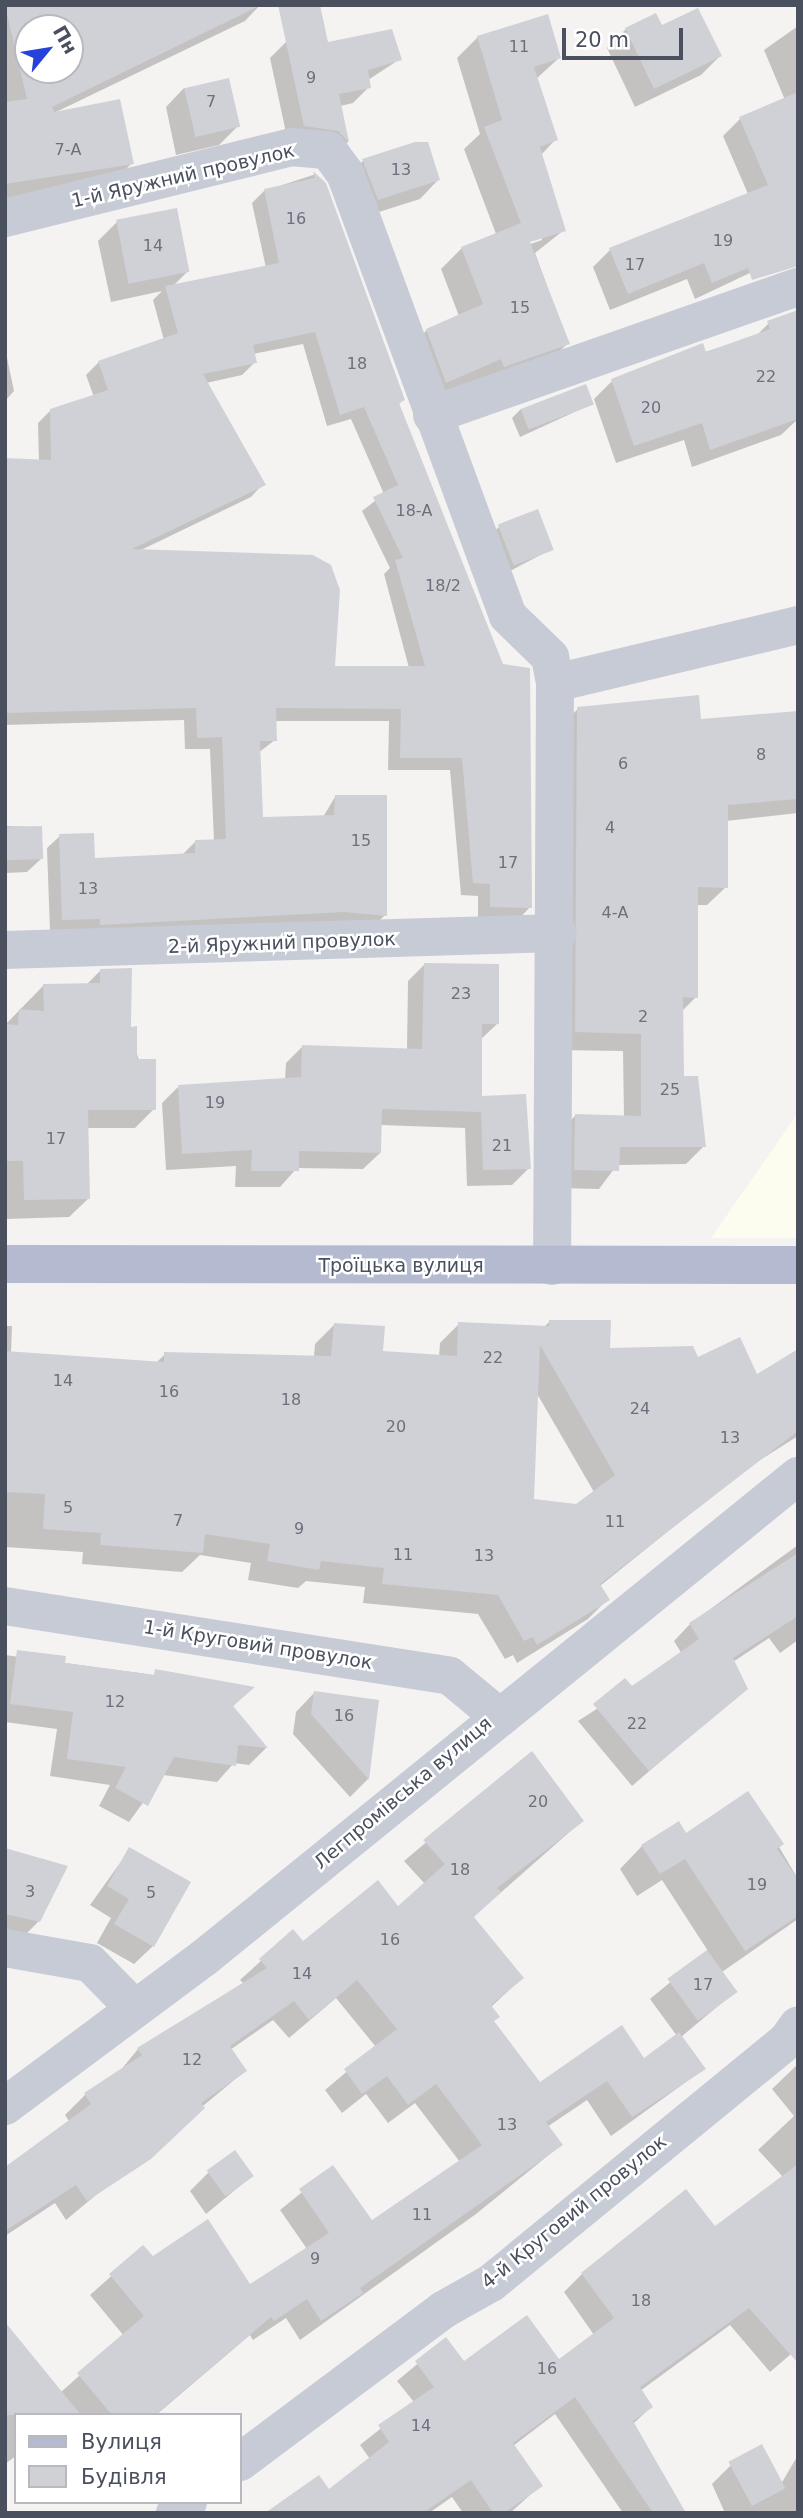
<!DOCTYPE html>
<html>
<head>
<meta charset="utf-8">
<style>
  body { margin:0 }
  #map { position:relative; width:803px; height:2518px; overflow:hidden; background:#f4f3f2; font-family:"DejaVu Sans",sans-serif }
  div>[style] { position:absolute }
  .commercial>* { inset:0; background:#fcfcef }
  .shadow>* { inset:0; background:#0003 }
  .building>* { inset:0; background:#d0d1d6; transform-origin:0 0 }
  .minor>* { height:38px; margin:-19px; padding:0 19px; transform-origin:19px; border-radius:19px; background:#c7cbd6 }
  .primary>* { height:38px; margin:-19px; padding:0 19px; transform-origin:19px; border-radius:19px; background:#b4bacf }
  span { translate:-50% -50%; white-space:nowrap; text-align:center; line-height:1.15; -webkit-text-stroke:5px #fff; paint-order:stroke }
  .number-label { font-size:16px; color:#6c707d }
  .number-label span { -webkit-text-stroke-width:0 }
  .street-label { font-size:19px; color:#4b505f }
  .frame { position:absolute; inset:0; border:7px solid #4b505f; pointer-events:none }
  .legend { position:absolute; left:14px; top:2413px; width:228px; height:91px; box-sizing:border-box; background:#fff; border:2px solid #b7b9bf; margin:0; padding:9px 12px; list-style:none; font-size:21px; color:#4b505f }
  .legend li { display:flex; align-items:center; gap:14px; height:35px }
  .legend b { width:35px; border:2px solid #b7b9bf }
  .north { position:absolute; left:14px; top:14px; width:70px; height:70px; box-sizing:border-box; background:#fff; border:2px solid #b7b9bf; border-radius:50%; rotate:60deg; font-size:19px; font-weight:700; line-height:28px; text-align:center; color:#4b505f }
  .north::after { content:''; display:block; margin:auto; width:24px; height:32px; background:#2642db; clip-path:polygon(50% 0,100% 100%,50% 72%,0 100%) }
  .scale { position:absolute; left:562px; top:28px; width:121px; height:32px; box-sizing:border-box; border:4px solid #4b505f; border-top:0; padding-left:9px; font-size:21px; line-height:24px; white-space:nowrap; color:#4b505f; -webkit-text-stroke:5px #fff; paint-order:stroke }
</style>
</head>
<body>
<div id="map">
  <div class="commercial">
    <div style="clip-path:polygon(798px 1113px,798px 1238px,711px 1238px)"></div>
  </div>
  <div class="shadow">
    <div style="clip-path:polygon(evenodd,5px 5px,260px 5px,245px 21px,56px 112px,132px 163px,114px 181px,5px 203px,5px 5px,28px 28px,70px 28px,70px 70px,28px 70px,28px 28px)"></div>
    <div style="clip-path:polygon(798px 26px,798px 250px,695px 299px,687px 279px,610px 310px,593px 267px,610px 250px,748px 194px,723px 136px,740px 119px,785px 100px,764px 50px)"></div>
    <div style="clip-path:polygon(661px 28px,720px 56px,701px 75px,635px 107px,607px 48px,626px 29px)"></div>
    <div style="clip-path:polygon(evenodd,478px 37px,559px 58px,536px 79px,556px 139px,541px 155px,564px 230px,535px 253px,568px 343px,547px 364px,425px 403px,406px 351px,427px 330px,459px 316px,441px 269px,462px 248px,496px 234px,464px 149px,480px 134px,457px 58px,478px 37px,542px 236px,542px 240px,525px 246px,524px 242px,542px 236px)"></div>
    <div style="clip-path:polygon(286px 42px,400px 59px,368px 80px,369px 87px,353px 103px,340px 106px,348px 142px,332px 157px,288px 142px,270px 58px)"></div>
    <div style="clip-path:polygon(184px 88px,238px 126px,219px 145px,176px 155px,166px 107px)"></div>
    <div style="clip-path:polygon(363px 161px,438px 180px,420px 199px,360px 218px,344px 179px)"></div>
    <div style="clip-path:polygon(evenodd,316px 174px,403px 400px,398px 405px,530px 907px,518px 920px,478px 919px,478px 896px,461px 895px,450px 770px,388px 770px,389px 721px,275px 721px,275px 740px,258px 753px,261px 819px,323px 817px,335px 797px,385px 915px,372px 928px,50px 932px,47px 848px,60px 836px,93px 860px,182px 855px,196px 841px,214px 841px,210px 749px,185px 749px,184px 720px,5px 725px,5px 460px,39px 461px,38px 423px,51px 410px,94px 397px,86px 375px,99px 362px,164px 340px,153px 300px,162px 291px,111px 302px,98px 241px,117px 222px,188px 271px,173px 286px,266px 268px,252px 203px,264px 191px,316px 174px,303px 344px,327px 426px,351px 419px,384px 494px,362px 511px,390px 568px,384px 574px,409px 668px,333px 667px,139px 551px,251px 497px,263px 484px,206px 383px,242px 375px,255px 362px,253px 354px,303px 344px)"></div>
    <div style="clip-path:polygon(769px 323px,798px 419px,781px 435px,692px 467px,684px 440px,616px 463px,594px 399px,612px 381px,756px 336px)"></div>
    <div style="clip-path:polygon(5px 348px,14px 391px,5px 401px)"></div>
    <div style="clip-path:polygon(592px 404px,520px 437px,512px 418px,521px 409px)"></div>
    <div style="clip-path:polygon(499px 527px,552px 549px,504px 574px,489px 536px)"></div>
    <div style="clip-path:polygon(578px 709px,700px 721px,798px 713px,798px 813px,726px 821px,726px 887px,707px 905px,697px 905px,696px 997px,682px 1011px,682px 1078px,704px 1146px,686px 1164px,617px 1165px,599px 1189px,557px 1188px,557px 1134px,575px 1116px,624px 1117px,623px 1051px,557px 1050px,559px 727px)"></div>
    <div style="clip-path:polygon(5px 826px,40px 827px,42px 858px,27px 872px,5px 873px)"></div>
    <div style="clip-path:polygon(424px 965px,497px 1024px,480px 1040px,481px 1097px,529px 1168px,512px 1185px,467px 1186px,465px 1128px,380px 1125px,380px 1153px,363px 1169px,297px 1168px,280px 1187px,235px 1187px,236px 1166px,166px 1170px,162px 1103px,178px 1087px,285px 1080px,286px 1063px,302px 1047px,407px 1050px,408px 981px)"></div>
    <div style="clip-path:polygon(100px 971px,129px 1028px,154px 1109px,135px 1128px,87px 1128px,89px 1198px,69px 1217px,6px 1219px,5px 1025px,44px 985px,86px 985px)"></div>
    <div style="clip-path:polygon(evenodd,550px 1321px,608px 1350px,697px 1359px,757px 1377px,798px 1358px,798px 1436px,744px 1470px,600px 1586px,608px 1599px,588px 1619px,517px 1663px,513px 1655px,505px 1659px,478px 1614px,363px 1603px,365px 1587px,306px 1581px,298px 1588px,248px 1580px,251px 1563px,200px 1555px,182px 1572px,82px 1564px,83px 1552px,5px 1547px,5px 1326px,12px 1326px,11px 1353px,156px 1363px,165px 1354px,314px 1357px,315px 1344px,334px 1325px,381px 1353px,439px 1357px,440px 1343px,459px 1324px,543px 1328px,550px 1321px,536px 1392px,594px 1492px,576px 1505px,532px 1500px,536px 1392px)"></div>
    <div style="clip-path:polygon(798px 1545px,798px 1640px,780px 1653px,769px 1638px,733px 1662px,746px 1688px,632px 1786px,578px 1721px,682px 1654px,674px 1641px,690px 1624px)"></div>
    <div style="clip-path:polygon(5px 1655px,252px 1688px,232px 1707px,266px 1748px,249px 1765px,234px 1763px,217px 1782px,163px 1775px,129px 1822px,99px 1806px,110px 1785px,50px 1776px,57px 1729px,5px 1722px)"></div>
    <div style="clip-path:polygon(314px 1693px,377px 1701px,368px 1779px,350px 1797px,293px 1734px,296px 1712px)"></div>
    <div style="clip-path:polygon(531px 1754px,582px 1821px,472px 1918px,522px 1978px,491px 2007px,493px 2022px,540px 2084px,644px 2061px,677px 2036px,650px 1999px,708px 1951px,662px 1880px,637px 1896px,620px 1869px,642px 1846px,686px 1835px,747px 1793px,798px 1879px,798px 1919px,722px 1972px,736px 1991px,681px 2037px,704px 2069px,611px 2136px,587px 2100px,547px 2127px,561px 2145px,476px 2214px,300px 2340px,286px 2318px,253px 2340px,250px 2335px,156px 2415px,16px 2415px,16px 2456px,5px 2464px,5px 2324px,61px 2392px,124px 2336px,90px 2295px,143px 2248px,152px 2259px,250px 2286px,307px 2249px,280px 2210px,332px 2168px,371px 2223px,460px 2162px,415px 2103px,388px 2123px,366px 2094px,342px 2113px,325px 2090px,376px 2047px,336px 1998px,289px 2038px,273px 2020px,230px 2050px,245px 2071px,66px 2220px,55px 2203px,5px 2236px,5px 2168px,69px 2121px,65px 2115px,85px 2095px,120px 2071px,138px 2049px,244px 1984px,240px 1980px,293px 1932px,303px 1944px,398px 1908px,425px 1884px,404px 1861px)"></div>
    <div style="clip-path:polygon(130px 1849px,153px 1946px,134px 1964px,97px 1943px,111px 1918px,90px 1905px)"></div>
    <div style="clip-path:polygon(5px 1850px,39px 1921px,20px 1940px,5px 1936px)"></div>
    <div style="clip-path:polygon(798px 2064px,798px 2348px,770px 2372px,730px 2325px,640px 2391px,651px 2407px,633px 2424px,684px 2513px,623px 2513px,555px 2414px,513px 2446px,540px 2486px,510px 2513px,463px 2513px,452px 2497px,429px 2513px,272px 2513px,328px 2492px,370px 2459px,360px 2445px,414px 2402px,397px 2381px,446px 2340px,464px 2363px,559px 2362px,594px 2335px,564px 2292px,582px 2274px,714px 2229px,783px 2177px,758px 2150px,794px 2116px,772px 2089px)"></div>
    <div style="clip-path:polygon(209px 2172px,252px 2176px,206px 2214px,190px 2191px)"></div>
    <div style="clip-path:polygon(798px 2455px,798px 2513px,725px 2513px,712px 2484px,731px 2465px,781px 2484px)"></div>
  </div>
  <div class="building">
    <div style="clip-path:polygon(evenodd,5px 5px,261px 5px,52px 107px,54px 112px,120px 99px,134px 164px,5px 184px,5px 102px,27px 99px,5px 5px,28px 28px,70px 28px,70px 70px,28px 70px,28px 28px)"></div>
    <div style="clip-path:polygon(278px 5px,320px 5px,328px 42px,392px 29px,402px 60px,368px 70px,371px 88px,339px 94px,349px 142px,338px 131px,304px 126px)"></div>
    <div style="clip-path:polygon(698px 8px,722px 56px,654px 89px,625px 28px,656px 13px,662px 25px)"></div>
    <div style="clip-path:polygon(548px 14px,561px 58px,534px 67px,558px 140px,540px 147px,566px 231px,530px 242px,570px 344px,504px 367px,501px 359px,446px 383px,426px 329px,483px 304px,461px 247px,521px 223px,484px 127px,502px 120px,477px 36px)"></div>
    <div style="left:229px;top:78px;width:50px;height:46px;rotate:77deg"></div>
    <div style="clip-path:polygon(798px 92px,798px 266px,752px 280px,748px 268px,712px 283px,704px 263px,628px 294px,609px 248px,768px 185px,739px 117px)"></div>
    <div style="clip-path:polygon(415px 142px,428px 142px,440px 180px,378px 200px,362px 159px)"></div>
    <div style="clip-path:polygon(evenodd,313px 171px,326px 183px,405px 400px,399px 403px,503px 664px,530px 668px,532px 908px,490px 907px,490px 884px,473px 883px,462px 758px,400px 758px,401px 709px,276px 708px,277px 741px,260px 741px,263px 817px,334px 815px,335px 795px,387px 795px,387px 916px,344px 912px,100px 925px,100px 919px,62px 920px,59px 834px,94px 833px,95px 858px,195px 853px,195px 840px,226px 839px,222px 737px,197px 738px,196px 708px,5px 713px,5px 458px,51px 460px,50px 409px,108px 390px,98px 361px,178px 333px,165px 286px,279px 263px,264px 189px,315px 178px,313px 171px,315px 332px,340px 415px,364px 407px,398px 485px,373px 497px,403px 558px,395px 560px,425px 666px,335px 666px,340px 590px,331px 565px,313px 555px,132px 549px,266px 485px,203px 374px,257px 363px,253px 345px,315px 332px)"></div>
    <div style="left:177px;top:208px;width:65px;height:62px;rotate:79deg"></div>
    <div style="clip-path:polygon(798px 310px,798px 419px,710px 450px,702px 423px,634px 446px,611px 379px,703px 343px,706px 352px,770px 329px,767px 321px)"></div>
    <div style="left:586px;top:384px;width:22px;height:70px;rotate:69deg"></div>
    <div style="left:538px;top:509px;width:44px;height:43px;rotate:69deg"></div>
    <div style="clip-path:polygon(699px 695px,701px 719px,798px 711px,798px 799px,728px 805px,728px 888px,698px 887px,698px 998px,683px 997px,684px 1076px,698px 1076px,706px 1147px,620px 1147px,619px 1171px,574px 1170px,575px 1114px,641px 1116px,641px 1034px,575px 1032px,577px 707px)"></div>
    <div style="left:42px;top:826px;width:33px;height:37px;rotate:88deg"></div>
    <div style="clip-path:polygon(424px 963px,499px 964px,499px 1024px,482px 1024px,482px 1096px,526px 1094px,531px 1169px,483px 1170px,481px 1112px,382px 1109px,381px 1153px,299px 1151px,299px 1171px,251px 1171px,252px 1150px,182px 1154px,178px 1085px,301px 1077px,302px 1045px,422px 1049px)"></div>
    <div style="clip-path:polygon(132px 968px,131px 1027px,137px 1026px,137px 1059px,156px 1059px,156px 1110px,88px 1110px,90px 1199px,24px 1200px,23px 1161px,7px 1161px,5px 1024px,18px 1025px,19px 1009px,44px 1011px,43px 984px,100px 983px,100px 969px)"></div>
    <div style="clip-path:polygon(evenodd,549px 1320px,611px 1320px,610px 1348px,693px 1346px,698px 1357px,740px 1337px,757px 1374px,798px 1349px,798px 1431px,600px 1584px,610px 1600px,537px 1645px,533px 1637px,524px 1641px,498px 1595px,382px 1584px,384px 1568px,321px 1561px,319px 1570px,267px 1561px,270px 1544px,205px 1534px,203px 1553px,100px 1545px,101px 1533px,43px 1529px,45px 1494px,5px 1492px,5px 1351px,164px 1362px,164px 1352px,331px 1356px,334px 1323px,385px 1326px,383px 1351px,457px 1356px,458px 1322px,549px 1326px,549px 1320px,540px 1345px,615px 1475px,576px 1504px,534px 1499px,540px 1345px)"></div>
    <div style="clip-path:polygon(798px 1553px,798px 1616px,733px 1658px,748px 1689px,649px 1771px,593px 1704px,625px 1678px,632px 1686px,699px 1639px,689px 1623px)"></div>
    <div style="clip-path:polygon(17px 1650px,66px 1656px,65px 1663px,154px 1675px,155px 1669px,255px 1687px,233px 1706px,268px 1748px,238px 1745px,236px 1766px,174px 1757px,148px 1806px,115px 1788px,126px 1767px,67px 1759px,73px 1712px,10px 1704px)"></div>
    <div style="clip-path:polygon(314px 1691px,379px 1700px,369px 1780px,311px 1714px)"></div>
    <div style="clip-path:polygon(532px 1751px,584px 1821px,497px 1888px,501px 1892px,474px 1917px,524px 1978px,491px 2005px,500px 2017px,494px 2021px,540px 2082px,622px 2025px,644px 2058px,679px 2032px,706px 2069px,632px 2117px,607px 2081px,546px 2122px,563px 2145px,360px 2288px,363px 2293px,321px 2321px,307px 2299px,274px 2321px,271px 2317px,155px 2415px,112px 2415px,77px 2373px,144px 2316px,109px 2274px,143px 2245px,153px 2256px,208px 2219px,250px 2284px,329px 2233px,299px 2189px,333px 2165px,372px 2220px,482px 2145px,436px 2084px,408px 2105px,387px 2076px,362px 2094px,344px 2069px,397px 2029px,357px 1980px,309px 2020px,294px 2001px,230px 2046px,247px 2071px,201px 2103px,205px 2108px,151px 2159px,87px 2201px,76px 2185px,5px 2231px,5px 2167px,91px 2104px,84px 2093px,142px 2055px,137px 2048px,267px 1968px,259px 1959px,293px 1929px,303px 1941px,378px 1880px,398px 1906px,445px 1864px,423px 1840px)"></div>
    <div style="clip-path:polygon(748px 1791px,784px 1844px,777px 1849px,798px 1879px,798px 1916px,745px 1951px,685px 1859px,660px 1874px,641px 1845px,679px 1821px,686px 1833px)"></div>
    <div style="clip-path:polygon(129px 1847px,191px 1882px,154px 1947px,114px 1924px,129px 1899px,107px 1886px)"></div>
    <div style="clip-path:polygon(5px 1848px,68px 1866px,40px 1922px,5px 1914px)"></div>
    <div style="left:707px;top:1950px;width:52px;height:49px;rotate:54deg"></div>
    <div style="left:235px;top:2150px;width:32px;height:35px;rotate:54deg"></div>
    <div style="clip-path:polygon(798px 2164px,798px 2363px,749px 2308px,640px 2387px,653px 2407px,633px 2421px,686px 2513px,653px 2513px,575px 2397px,513px 2443px,543px 2486px,504px 2513px,493px 2513px,471px 2480px,423px 2513px,265px 2513px,319px 2475px,329px 2489px,389px 2442px,378px 2425px,434px 2387px,415px 2361px,446px 2337px,464px 2361px,527px 2315px,559px 2359px,614px 2318px,581px 2273px,686px 2189px,715px 2226px)"></div>
    <div style="clip-path:polygon(5px 2322px,81px 2415px,5px 2415px)"></div>
    <div style="left:762px;top:2444px;width:50px;height:38px;rotate:62deg"></div>
  </div>
  <div class="minor">
    <div style="left:5px;top:218px;width:295px;rotate:-13.9deg"></div>
    <div style="left:291px;top:147px;width:37px;rotate:5deg"></div>
    <div style="left:328px;top:150px;width:29px;rotate:54deg"></div>
    <div style="left:345px;top:173px;width:472px;rotate:69.8deg"></div>
    <div style="left:508px;top:616px;width:59px;rotate:44.3deg"></div>
    <div style="left:550px;top:657px;width:26px;rotate:79deg"></div>
    <div style="left:555px;top:683px;width:583px;rotate:90.29deg"></div>
    <div style="left:432px;top:415px;width:388px;rotate:-19.3deg"></div>
    <div style="left:555px;top:683px;width:250px;rotate:-13.4deg"></div>
    <div style="left:5px;top:950px;width:553px;rotate:-1.76deg"></div>
    <div style="left:5px;top:1606px;width:450px;rotate:8.9deg"></div>
    <div style="left:450px;top:1676px;width:61px;rotate:39.7deg"></div>
    <div style="left:5px;top:1948px;width:86px;rotate:10deg"></div>
    <div style="left:90px;top:1963px;width:64px;rotate:45.6deg"></div>
    <div style="left:5px;top:2106px;width:249px;rotate:-36.7deg"></div>
    <div style="left:205px;top:1957px;width:764px;rotate:-39.05deg"></div>
    <div style="left:240px;top:2462px;width:254px;rotate:-36.8deg"></div>
    <div style="left:443px;top:2310px;width:55px;rotate:-29.4deg"></div>
    <div style="left:491px;top:2283px;width:382px;rotate:-39.3deg"></div>
    <div style="left:787px;top:2041px;width:19px;rotate:-55deg"></div>
    <div style="left:175px;top:2513px;width:17px;rotate:-40deg"></div>
  </div>
  <div class="primary">
    <div style="left:5px;top:1264px;width:793px;rotate:0.07deg"></div>
  </div>
  <div class="number-label">
    <span style="left:519px;top:47px">11</span>
    <span style="left:311px;top:78px">9</span>
    <span style="left:211px;top:102px">7</span>
    <span style="left:68px;top:150px">7-А</span>
    <span style="left:401px;top:170px">13</span>
    <span style="left:296px;top:219px">16</span>
    <span style="left:723px;top:241px">19</span>
    <span style="left:153px;top:246px">14</span>
    <span style="left:635px;top:265px">17</span>
    <span style="left:520px;top:308px">15</span>
    <span style="left:357px;top:364px">18</span>
    <span style="left:766px;top:377px">22</span>
    <span style="left:651px;top:408px">20</span>
    <span style="left:414px;top:511px">18-А</span>
    <span style="left:443px;top:586px">18/2</span>
    <span style="left:761px;top:755px">8</span>
    <span style="left:623px;top:764px">6</span>
    <span style="left:610px;top:828px">4</span>
    <span style="left:361px;top:841px">15</span>
    <span style="left:508px;top:863px">17</span>
    <span style="left:88px;top:889px">13</span>
    <span style="left:615px;top:913px">4-А</span>
    <span style="left:461px;top:994px">23</span>
    <span style="left:643px;top:1017px">2</span>
    <span style="left:670px;top:1090px">25</span>
    <span style="left:215px;top:1103px">19</span>
    <span style="left:56px;top:1139px">17</span>
    <span style="left:502px;top:1146px">21</span>
    <span style="left:493px;top:1358px">22</span>
    <span style="left:63px;top:1381px">14</span>
    <span style="left:169px;top:1392px">16</span>
    <span style="left:291px;top:1400px">18</span>
    <span style="left:640px;top:1409px">24</span>
    <span style="left:396px;top:1427px">20</span>
    <span style="left:730px;top:1438px">13</span>
    <span style="left:68px;top:1508px">5</span>
    <span style="left:178px;top:1521px">7</span>
    <span style="left:615px;top:1522px">11</span>
    <span style="left:299px;top:1529px">9</span>
    <span style="left:403px;top:1555px">11</span>
    <span style="left:484px;top:1556px">13</span>
    <span style="left:115px;top:1702px">12</span>
    <span style="left:344px;top:1716px">16</span>
    <span style="left:637px;top:1724px">22</span>
    <span style="left:538px;top:1802px">20</span>
    <span style="left:460px;top:1870px">18</span>
    <span style="left:757px;top:1885px">19</span>
    <span style="left:30px;top:1892px">3</span>
    <span style="left:151px;top:1893px">5</span>
    <span style="left:390px;top:1940px">16</span>
    <span style="left:302px;top:1974px">14</span>
    <span style="left:703px;top:1985px">17</span>
    <span style="left:192px;top:2060px">12</span>
    <span style="left:507px;top:2125px">13</span>
    <span style="left:422px;top:2215px">11</span>
    <span style="left:315px;top:2259px">9</span>
    <span style="left:641px;top:2301px">18</span>
    <span style="left:547px;top:2369px">16</span>
    <span style="left:421px;top:2426px">14</span>
  </div>
  <div class="street-label">
    <span style="left:183px;top:176px;rotate:-13deg">1-й Яружний провулок</span>
    <span style="left:282px;top:943px;rotate:-2deg">2-й Яружний провулок</span>
    <span style="left:401px;top:1266px">Троїцька вулиця</span>
    <span style="left:258px;top:1645px;rotate:9deg">1-й Круговий провулок</span>
    <span style="left:403px;top:1793px;rotate:-40deg">Легпромівська вулиця</span>
    <span style="left:574px;top:2212px;rotate:-39deg">4-й Круговий провулок</span>
  </div>
  <div class="frame"></div>
  <ul class="legend">
  <li><b style="height:9px;background:#b4bacf"></b>Вулиця</li>
  <li><b style="height:19px;background:#d0d1d6"></b>Будівля</li>
  </ul>
  <div class="north">Пн</div>
  <div class="scale">20 m</div>
</div>
</body>
</html>
